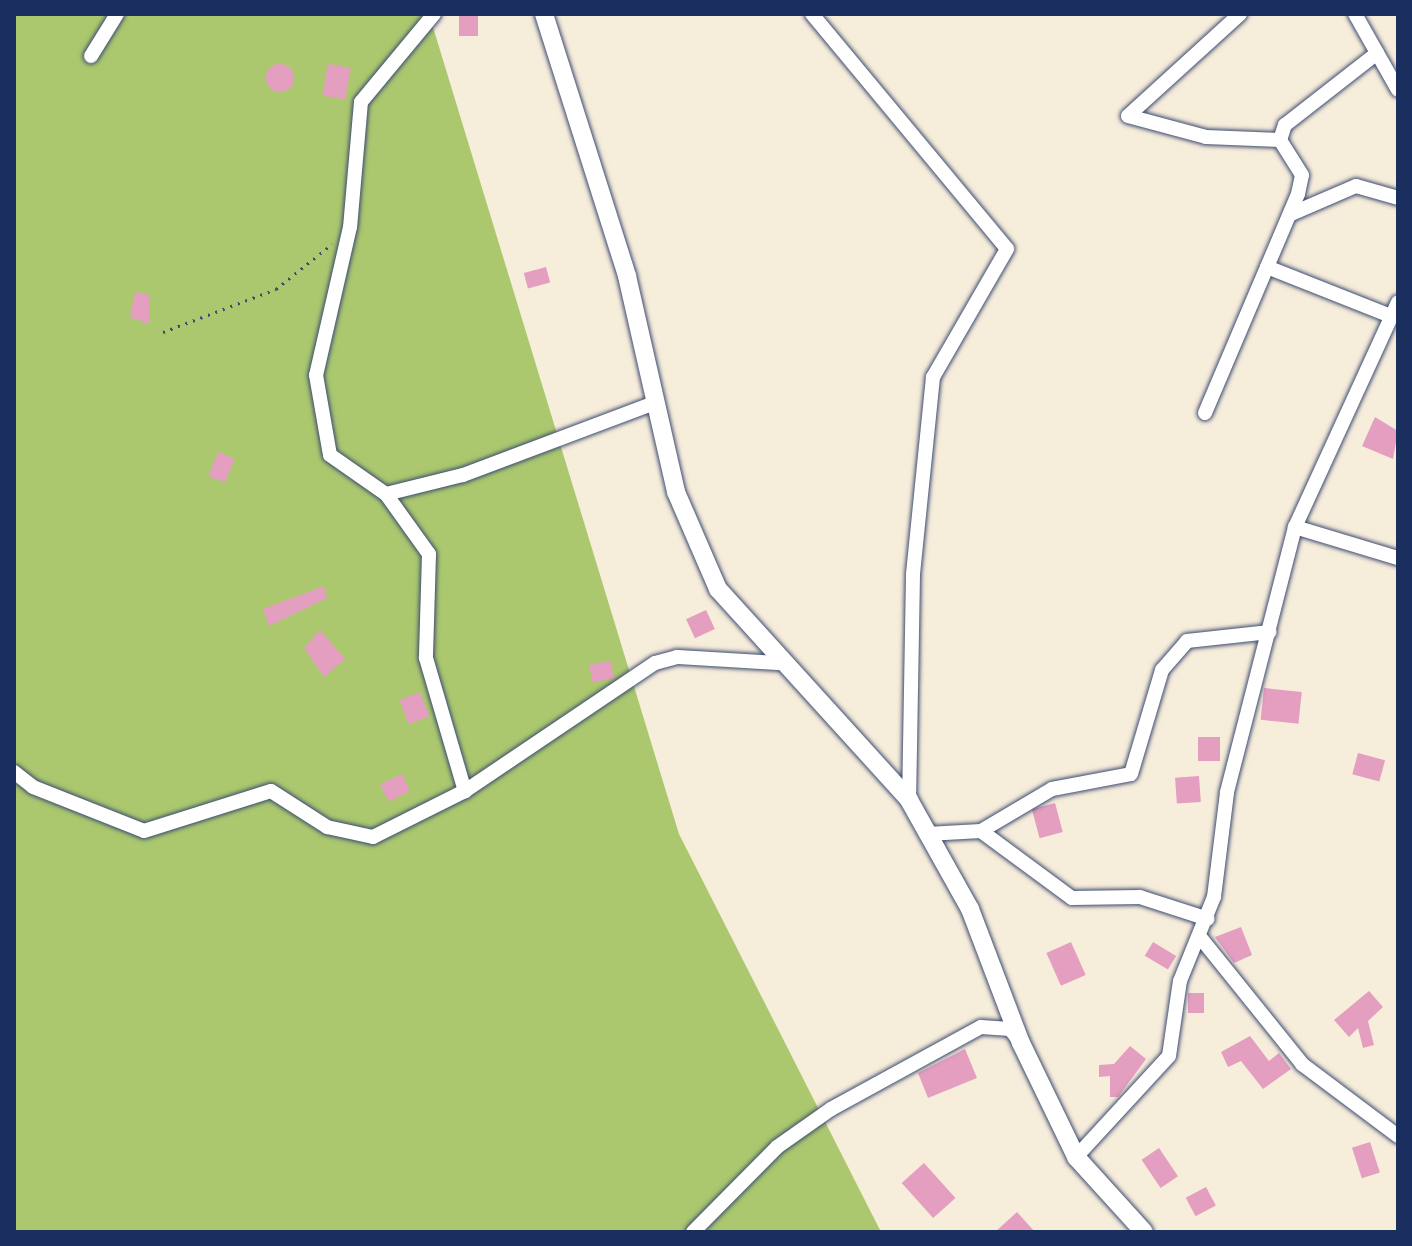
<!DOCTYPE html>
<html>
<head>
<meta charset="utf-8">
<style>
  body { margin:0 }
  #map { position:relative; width:1412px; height:1246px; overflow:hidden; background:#f7eddb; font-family:"EB Garamond",serif }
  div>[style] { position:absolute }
  .green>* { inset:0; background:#abc86f }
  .building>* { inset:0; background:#e49ec0; transform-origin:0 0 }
  .round { border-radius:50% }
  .path>* { height:3px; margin-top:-1.5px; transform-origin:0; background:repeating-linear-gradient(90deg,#3c4c71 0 2px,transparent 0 8px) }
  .roads { filter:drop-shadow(0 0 2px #3c4c71) drop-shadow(0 0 2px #3c4c71) }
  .street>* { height:14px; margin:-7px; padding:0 7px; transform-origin:7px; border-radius:7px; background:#fff }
  .secondary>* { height:18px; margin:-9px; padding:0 9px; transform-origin:9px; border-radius:9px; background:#fff }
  span { translate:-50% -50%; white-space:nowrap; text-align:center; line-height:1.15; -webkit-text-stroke:6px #fff; paint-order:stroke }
  .frame { position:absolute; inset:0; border:16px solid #1b2f5e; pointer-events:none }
</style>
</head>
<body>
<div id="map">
  <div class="green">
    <div style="clip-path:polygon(14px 14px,429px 14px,679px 834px,881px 1232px,14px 1232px)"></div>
  </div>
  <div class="building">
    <div style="left:459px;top:14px;width:19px;height:22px"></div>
    <div class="round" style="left:266px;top:64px;width:28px;height:28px"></div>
    <div style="left:328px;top:64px;width:23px;height:32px;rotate:10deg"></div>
    <div style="left:546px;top:267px;width:16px;height:23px;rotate:75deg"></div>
    <div style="clip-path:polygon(135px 292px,149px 295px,149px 324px,130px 317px)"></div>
    <div style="clip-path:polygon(1375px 417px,1398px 431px,1393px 459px,1362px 446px)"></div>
    <div style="left:218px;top:452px;width:18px;height:26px;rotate:22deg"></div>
    <div style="clip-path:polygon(324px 586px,327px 598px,269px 626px,263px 609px)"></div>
    <div style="left:706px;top:610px;width:21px;height:22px;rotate:65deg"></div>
    <div style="clip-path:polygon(320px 630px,345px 659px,324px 677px,304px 648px)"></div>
    <div style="left:611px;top:661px;width:18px;height:22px;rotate:81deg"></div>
    <div style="left:1264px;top:688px;width:38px;height:32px;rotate:6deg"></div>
    <div style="left:420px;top:692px;width:26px;height:22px;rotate:69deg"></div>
    <div style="left:1198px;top:737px;width:22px;height:24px"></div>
    <div style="left:1358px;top:753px;width:28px;height:22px;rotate:15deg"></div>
    <div style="left:402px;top:774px;width:19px;height:24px;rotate:65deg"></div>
    <div style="left:1199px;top:776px;width:26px;height:24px;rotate:86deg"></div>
    <div style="left:1055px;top:803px;width:30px;height:24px;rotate:75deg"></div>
    <div style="clip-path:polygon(1241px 927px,1252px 955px,1234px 963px,1215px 937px)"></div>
    <div style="left:1071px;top:942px;width:36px;height:27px;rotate:66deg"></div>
    <div style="left:1153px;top:942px;width:27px;height:16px;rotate:31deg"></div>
    <div style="clip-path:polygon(1369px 991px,1383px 1007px,1368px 1021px,1374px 1045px,1363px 1048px,1358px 1028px,1349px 1037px,1334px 1020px)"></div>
    <div style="left:1188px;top:993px;width:16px;height:20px"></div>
    <div style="clip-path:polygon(1250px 1036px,1269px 1061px,1279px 1053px,1291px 1069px,1263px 1089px,1241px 1061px,1228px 1067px,1221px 1052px)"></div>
    <div style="clip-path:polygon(1130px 1046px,1146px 1059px,1118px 1097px,1110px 1097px,1110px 1076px,1099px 1077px,1099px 1065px,1114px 1064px)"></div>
    <div style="clip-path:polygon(965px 1049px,977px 1078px,928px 1098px,918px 1073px)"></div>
    <div style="left:1370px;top:1142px;width:32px;height:19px;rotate:72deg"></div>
    <div style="left:1159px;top:1148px;width:34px;height:21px;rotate:56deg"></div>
    <div style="left:924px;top:1163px;width:47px;height:30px;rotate:48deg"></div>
    <div style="left:1206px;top:1187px;width:21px;height:23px;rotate:62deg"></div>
    <div style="clip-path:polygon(1017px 1212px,1035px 1232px,995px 1232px)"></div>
  </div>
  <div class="path">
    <div style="left:163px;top:332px;width:121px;rotate:-20.8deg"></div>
    <div style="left:276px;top:289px;width:72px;rotate:-38.8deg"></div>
  </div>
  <div class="roads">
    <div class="street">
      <div style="left:434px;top:14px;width:114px;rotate:129.7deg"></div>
      <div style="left:361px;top:102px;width:125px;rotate:95deg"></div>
      <div style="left:350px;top:227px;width:152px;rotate:102.9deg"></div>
      <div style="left:316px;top:375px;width:81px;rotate:80.1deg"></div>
      <div style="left:330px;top:455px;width:68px;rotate:34.9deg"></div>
      <div style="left:386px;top:494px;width:74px;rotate:54.4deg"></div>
      <div style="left:429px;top:554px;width:104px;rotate:91.7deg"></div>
      <div style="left:426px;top:658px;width:139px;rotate:73.7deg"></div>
      <div style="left:812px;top:14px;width:305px;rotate:50.3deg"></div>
      <div style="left:1007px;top:249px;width:148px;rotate:120deg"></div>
      <div style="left:933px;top:377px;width:199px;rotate:95.8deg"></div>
      <div style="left:913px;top:575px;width:225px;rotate:91deg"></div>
      <div style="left:1240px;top:14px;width:151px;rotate:137.7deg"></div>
      <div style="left:1128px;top:116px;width:81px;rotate:15.1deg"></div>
      <div style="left:1206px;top:137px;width:74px;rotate:2.3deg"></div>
      <div style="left:1355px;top:14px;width:87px;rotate:60.5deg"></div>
      <div style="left:91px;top:56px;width:49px;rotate:-58.2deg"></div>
      <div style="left:1291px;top:214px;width:71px;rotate:-23.3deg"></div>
      <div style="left:1356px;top:186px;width:44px;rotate:15.9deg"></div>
      <div style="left:1267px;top:267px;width:133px;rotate:21.6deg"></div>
      <div style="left:1205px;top:413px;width:238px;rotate:-67deg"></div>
      <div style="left:1298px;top:194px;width:19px;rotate:-78deg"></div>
      <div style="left:1302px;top:175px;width:41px;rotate:-122.2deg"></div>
      <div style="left:1280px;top:140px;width:16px;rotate:-72deg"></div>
      <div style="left:1285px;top:125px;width:117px;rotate:-38deg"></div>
      <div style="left:386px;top:494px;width:79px;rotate:-13.9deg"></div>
      <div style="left:463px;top:475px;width:205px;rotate:-20.6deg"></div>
      <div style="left:1295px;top:527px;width:108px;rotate:16.8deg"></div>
      <div style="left:14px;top:772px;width:24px;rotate:38deg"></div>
      <div style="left:33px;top:787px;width:119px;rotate:21.6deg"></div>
      <div style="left:144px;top:831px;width:133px;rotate:-17.5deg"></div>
      <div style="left:271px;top:791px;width:67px;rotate:32.7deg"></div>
      <div style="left:327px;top:827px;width:47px;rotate:12.3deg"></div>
      <div style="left:373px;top:837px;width:103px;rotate:-26.6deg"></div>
      <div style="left:465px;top:791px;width:229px;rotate:-34deg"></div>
      <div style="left:655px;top:663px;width:23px;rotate:-15deg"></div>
      <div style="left:677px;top:657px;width:102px;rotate:3.4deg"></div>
      <div style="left:981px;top:831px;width:82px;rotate:-30.6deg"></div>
      <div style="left:1052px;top:789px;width:80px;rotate:-10.8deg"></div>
      <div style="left:1131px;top:774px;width:109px;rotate:-73.4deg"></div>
      <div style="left:1162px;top:670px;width:38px;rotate:-49deg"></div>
      <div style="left:1187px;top:641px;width:83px;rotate:-6.2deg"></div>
      <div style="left:927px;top:834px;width:54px;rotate:-3.2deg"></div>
      <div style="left:981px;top:831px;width:113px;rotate:36.4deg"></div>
      <div style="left:1072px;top:898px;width:68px;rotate:-0.8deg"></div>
      <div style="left:1140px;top:897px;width:71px;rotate:17.9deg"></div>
      <div style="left:1200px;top:937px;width:163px;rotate:51.2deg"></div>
      <div style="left:1302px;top:1064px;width:120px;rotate:36.9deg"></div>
      <div style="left:1076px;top:1157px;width:137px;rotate:-47.4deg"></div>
      <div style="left:1169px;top:1056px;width:76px;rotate:-81.7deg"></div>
      <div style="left:1180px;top:981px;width:91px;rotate:-68deg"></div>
      <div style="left:1214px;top:897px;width:106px;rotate:-82.9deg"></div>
      <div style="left:1227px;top:792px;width:274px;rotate:-75.6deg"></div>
      <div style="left:1295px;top:527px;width:247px;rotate:-65.4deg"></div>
      <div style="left:693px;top:1232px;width:120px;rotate:-45.3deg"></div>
      <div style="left:777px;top:1147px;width:66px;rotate:-35.1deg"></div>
      <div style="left:831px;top:1109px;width:171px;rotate:-28.7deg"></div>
      <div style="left:981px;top:1027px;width:29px;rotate:4deg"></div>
      <div style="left:1010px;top:1029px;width:14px;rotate:51deg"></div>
    </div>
    <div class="secondary">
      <div style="left:544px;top:14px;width:275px;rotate:72.4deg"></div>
      <div style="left:627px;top:276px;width:221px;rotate:77.2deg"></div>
      <div style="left:676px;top:492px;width:106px;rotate:66.6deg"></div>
      <div style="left:718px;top:589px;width:285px;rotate:47.8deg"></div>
      <div style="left:909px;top:800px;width:125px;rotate:60.8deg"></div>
      <div style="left:970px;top:909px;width:143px;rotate:69.2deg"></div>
      <div style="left:1021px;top:1043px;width:127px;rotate:64.2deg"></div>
      <div style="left:1076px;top:1157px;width:101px;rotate:47.8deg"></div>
    </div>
  </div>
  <div class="frame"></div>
</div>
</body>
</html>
